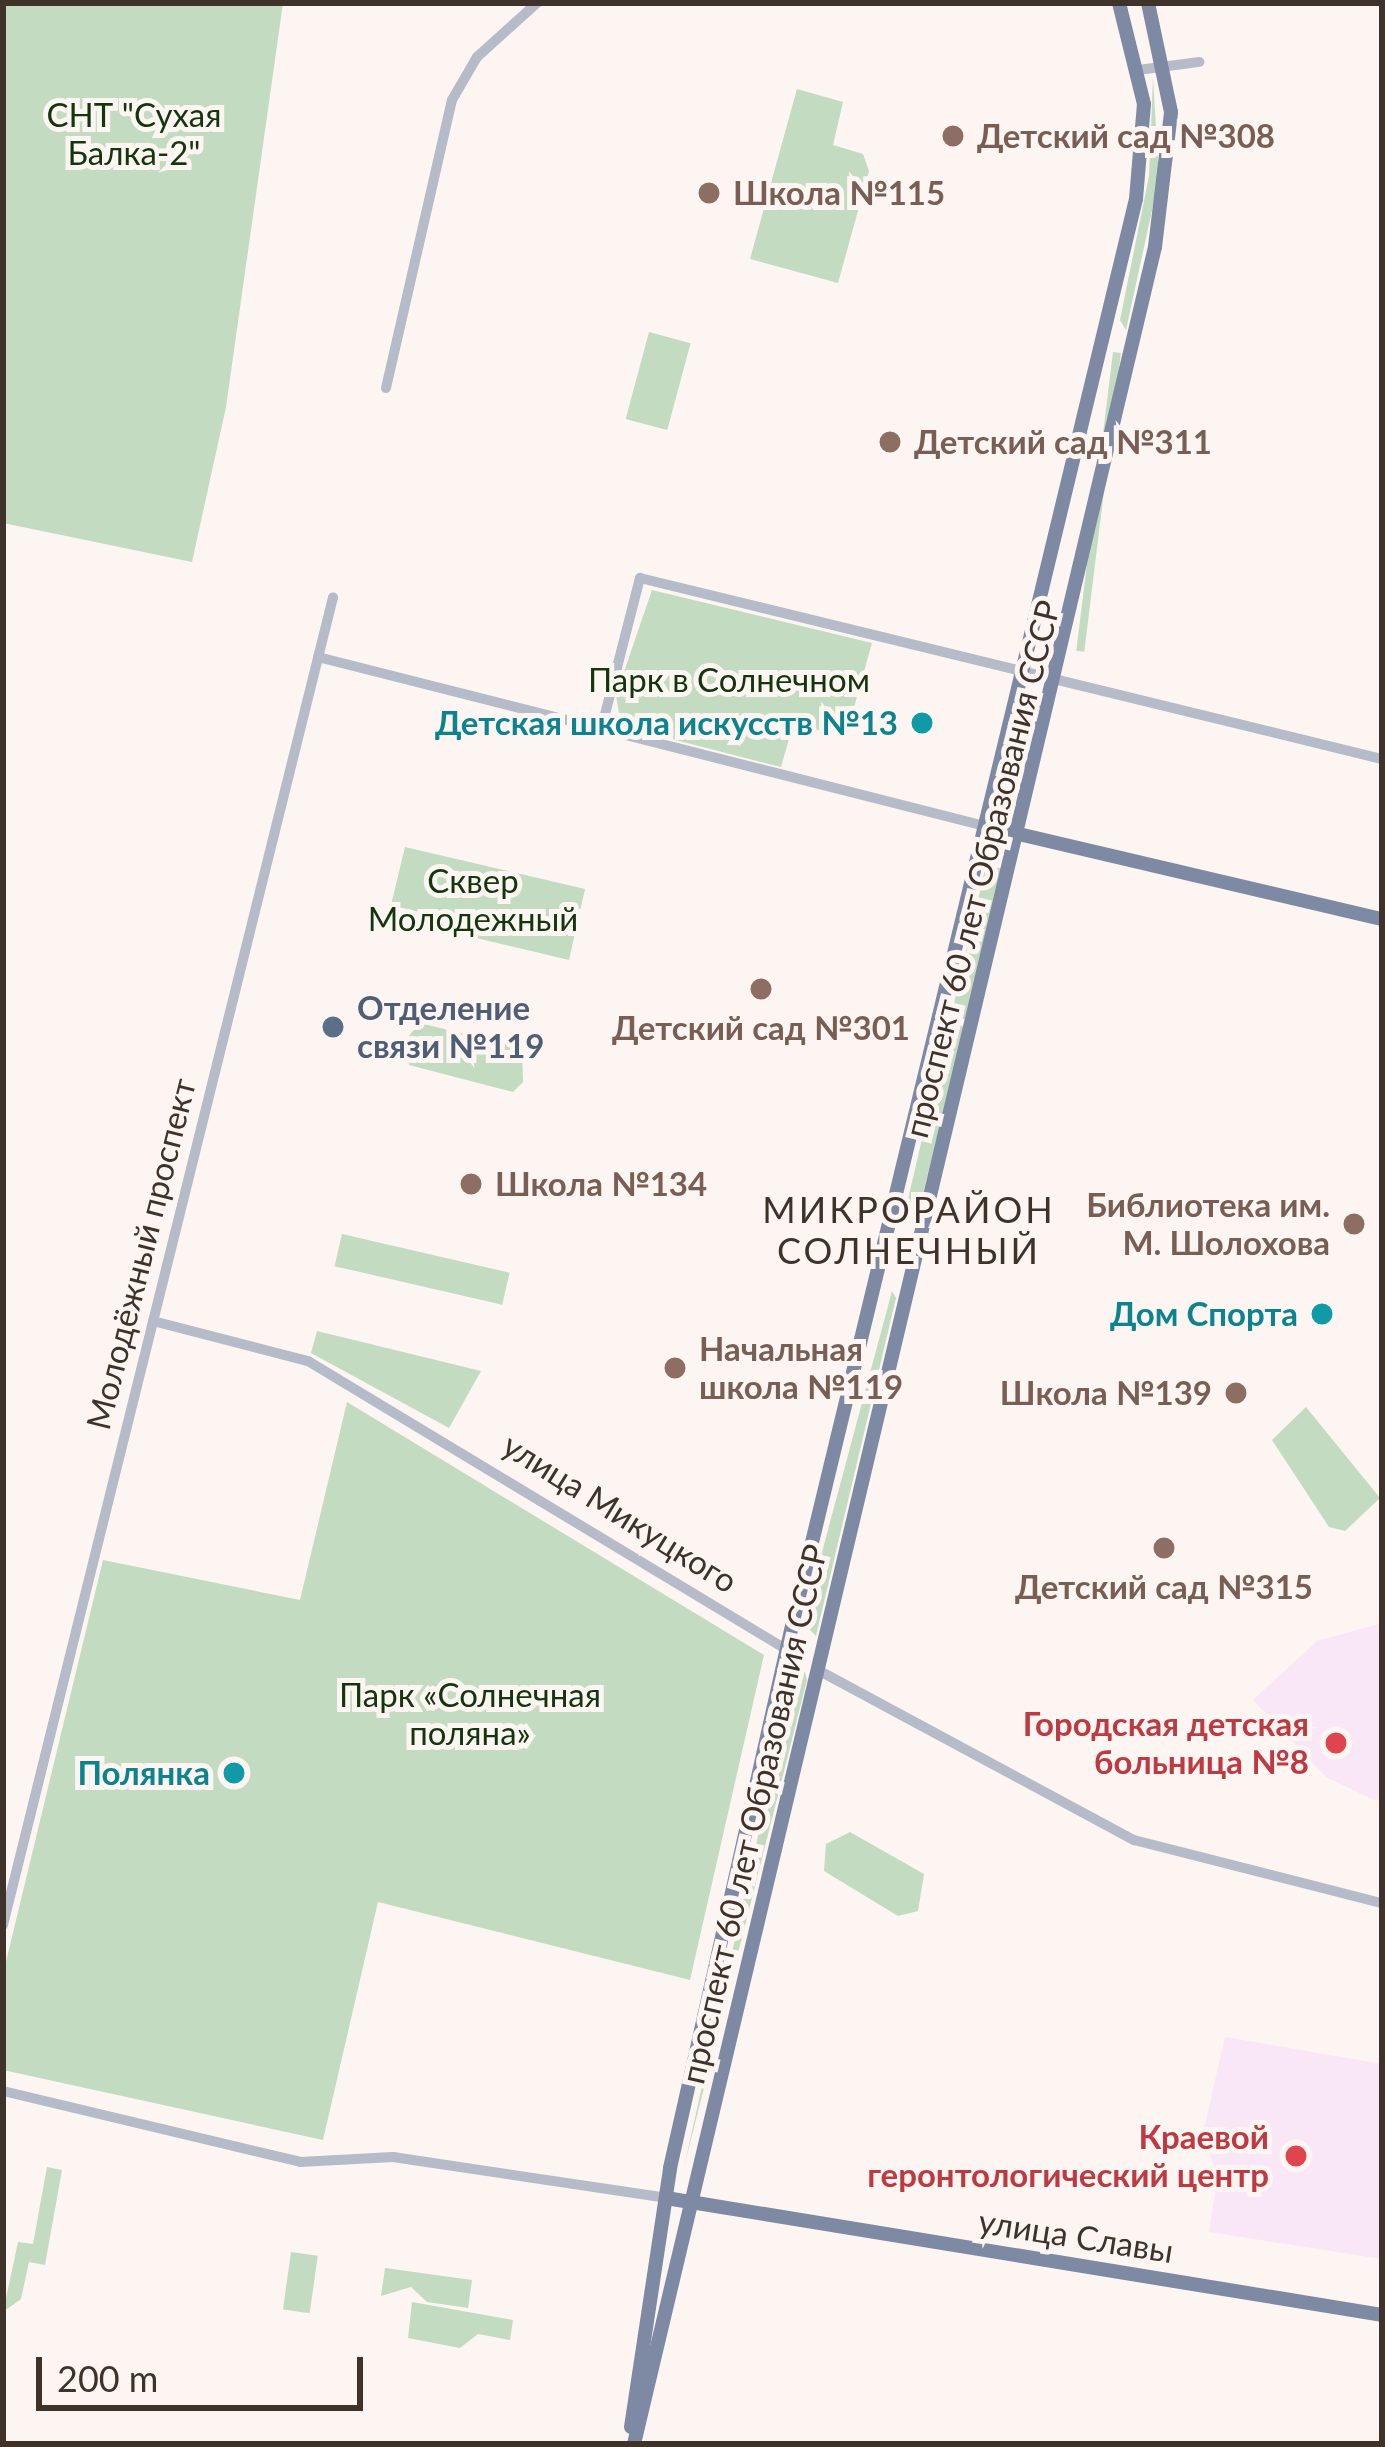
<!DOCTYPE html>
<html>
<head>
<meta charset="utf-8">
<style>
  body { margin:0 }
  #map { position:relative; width:1385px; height:2447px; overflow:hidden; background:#fcf5f1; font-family:Lato,sans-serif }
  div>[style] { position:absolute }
  .medical>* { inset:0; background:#f9e6f6 }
  .green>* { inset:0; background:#c3dbc0; transform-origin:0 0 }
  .minor>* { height:10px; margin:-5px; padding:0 5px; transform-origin:5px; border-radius:5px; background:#b5bbc9 }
  .major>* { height:14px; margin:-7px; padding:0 7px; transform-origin:7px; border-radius:7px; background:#7e89a3 }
  .dots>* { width:33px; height:33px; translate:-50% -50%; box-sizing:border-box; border:6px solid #fcf5f1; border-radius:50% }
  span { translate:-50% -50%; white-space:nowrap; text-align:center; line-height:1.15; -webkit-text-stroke:10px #fcf5f1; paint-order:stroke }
  .park-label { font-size:33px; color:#12370e }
  .education-label { font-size:33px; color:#785e54; font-weight:700 }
  .left { translate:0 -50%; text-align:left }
  .right { translate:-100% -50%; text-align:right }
  .culture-label { font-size:33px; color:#0d838f; font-weight:700 }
  .street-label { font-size:33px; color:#3f322a }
  .service-label { font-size:33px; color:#4e5e75; font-weight:700 }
  .health-label { font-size:33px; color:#be3a42; font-weight:700 }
  .neighbourhood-label { font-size:36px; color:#3f322a; letter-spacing:3px }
  .frame { position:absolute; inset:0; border:6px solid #3f322a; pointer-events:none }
  .scale { position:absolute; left:36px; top:2357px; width:327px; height:54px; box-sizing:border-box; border:6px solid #3f322a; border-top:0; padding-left:15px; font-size:36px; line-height:42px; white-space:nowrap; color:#3f322a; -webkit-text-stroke:9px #fcf5f1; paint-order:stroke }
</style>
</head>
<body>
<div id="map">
  <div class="medical">
    <div style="clip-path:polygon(1382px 1623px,1382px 1799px,1374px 1800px,1326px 1777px,1253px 1700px,1317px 1641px)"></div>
    <div style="clip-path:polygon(1225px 2037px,1382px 2064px,1382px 2259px,1209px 2232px,1218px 2174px,1202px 2138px)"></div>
  </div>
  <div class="green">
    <div style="clip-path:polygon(3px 3px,283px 3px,226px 407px,192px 562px,3px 523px)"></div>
    <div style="clip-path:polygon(1153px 78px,1159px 178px,1126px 330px,1120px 320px,1149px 176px)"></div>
    <div style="clip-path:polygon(797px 89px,843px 102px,833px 145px,863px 154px,869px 171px,838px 283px,750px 259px)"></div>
    <div style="left:649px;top:332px;width:43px;height:90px;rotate:15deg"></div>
    <div style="left:1113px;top:352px;width:8px;height:301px;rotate:7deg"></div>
    <div style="clip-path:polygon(652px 590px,872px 643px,846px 736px,793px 725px,781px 767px,621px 726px,616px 695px)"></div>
    <div style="clip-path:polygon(405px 847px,585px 889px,569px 960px,429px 927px,431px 915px,391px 905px)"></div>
    <div style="left:986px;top:865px;width:18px;height:155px;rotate:13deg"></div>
    <div style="clip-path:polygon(420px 1023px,522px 1048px,523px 1082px,513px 1092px,409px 1065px,406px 1039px)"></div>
    <div style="clip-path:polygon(949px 1023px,965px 1027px,917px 1216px,905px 1212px)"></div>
    <div style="left:342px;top:1234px;width:172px;height:33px;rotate:13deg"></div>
    <div style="clip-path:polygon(892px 1291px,896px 1298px,816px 1636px,803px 1623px)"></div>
    <div style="clip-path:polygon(317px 1331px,481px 1371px,449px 1428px,311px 1353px)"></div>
    <div style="clip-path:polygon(347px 1402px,764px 1655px,690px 1980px,378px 1902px,323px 2140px,3px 2070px,3px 1974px,103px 1560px,300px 1600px)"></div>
    <div style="clip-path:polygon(1306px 1407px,1380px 1498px,1345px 1531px,1329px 1527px,1272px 1440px)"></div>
    <div style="clip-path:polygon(805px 1672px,807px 1680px,684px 2167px,794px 1675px)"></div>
    <div style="clip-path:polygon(850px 1832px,924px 1874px,918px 1911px,898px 1916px,824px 1871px,826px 1844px)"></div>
    <div style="clip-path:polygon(47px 2167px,62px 2170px,45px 2265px,29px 2262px,21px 2299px,3px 2312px,18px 2242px,33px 2244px)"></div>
    <div style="left:291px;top:2252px;width:27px;height:58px;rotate:8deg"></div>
    <div style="clip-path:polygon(385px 2268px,472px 2280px,468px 2308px,427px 2302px,411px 2287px,381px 2296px)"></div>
    <div style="clip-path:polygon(412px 2302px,513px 2320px,510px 2340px,478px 2334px,460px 2348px,408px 2338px)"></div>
  </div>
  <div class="minor">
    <div style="left:1138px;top:70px;width:62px;rotate:-7.5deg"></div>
    <div style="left:386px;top:388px;width:295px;rotate:-77.1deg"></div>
    <div style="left:452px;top:100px;width:50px;rotate:-59.8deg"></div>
    <div style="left:477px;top:57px;width:81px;rotate:-42deg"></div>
    <div style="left:318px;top:657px;width:692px;rotate:14.22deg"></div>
    <div style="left:602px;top:726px;width:153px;rotate:-75.6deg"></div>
    <div style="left:640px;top:578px;width:764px;rotate:13.71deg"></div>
    <div style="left:153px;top:1321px;width:160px;rotate:14.5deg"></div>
    <div style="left:308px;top:1361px;width:562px;rotate:31.09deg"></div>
    <div style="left:816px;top:1669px;width:361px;rotate:28.3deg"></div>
    <div style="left:1134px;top:1840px;width:256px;rotate:14.3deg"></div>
    <div style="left:3px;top:1925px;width:1368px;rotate:-76.04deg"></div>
    <div style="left:3px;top:2091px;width:305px;rotate:13.4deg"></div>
    <div style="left:300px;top:2162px;width:93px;rotate:-3.1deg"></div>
    <div style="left:393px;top:2157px;width:276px;rotate:8.5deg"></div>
  </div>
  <div class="major">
    <div style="left:989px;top:827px;width:404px;rotate:13.2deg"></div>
    <div style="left:666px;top:2198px;width:725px;rotate:9.28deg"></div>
    <div style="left:631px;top:2427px;width:262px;rotate:-81.4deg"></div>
    <div style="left:670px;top:2168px;width:565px;rotate:-77.32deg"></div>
    <div style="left:794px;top:1617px;width:1459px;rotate:-76.44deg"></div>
    <div style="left:1136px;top:199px;width:95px;rotate:-85.2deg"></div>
    <div style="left:1144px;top:104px;width:104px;rotate:-103.9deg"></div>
    <div style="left:634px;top:2444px;width:2258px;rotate:-76.66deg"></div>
    <div style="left:1155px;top:247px;width:136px;rotate:-83.2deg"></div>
    <div style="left:1171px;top:112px;width:111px;rotate:-101.9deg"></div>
  </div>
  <div class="dots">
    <div style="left:953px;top:136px;background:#8d6e63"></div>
    <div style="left:709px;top:193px;background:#8d6e63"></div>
    <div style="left:890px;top:442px;background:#8d6e63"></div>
    <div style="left:922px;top:723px;background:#0f9aa8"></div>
    <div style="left:761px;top:989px;background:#8d6e63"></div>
    <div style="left:333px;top:1027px;background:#5c6f8a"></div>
    <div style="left:471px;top:1184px;background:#8d6e63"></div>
    <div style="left:1354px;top:1224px;background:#8d6e63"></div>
    <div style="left:1322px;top:1314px;background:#0f9aa8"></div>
    <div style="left:675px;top:1368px;background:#8d6e63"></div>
    <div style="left:1236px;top:1393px;background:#8d6e63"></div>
    <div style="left:1164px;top:1548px;background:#8d6e63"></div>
    <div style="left:1336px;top:1743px;background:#e0444e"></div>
    <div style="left:234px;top:1773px;background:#0f9aa8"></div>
    <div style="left:1296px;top:2156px;background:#e0444e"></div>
  </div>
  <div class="park-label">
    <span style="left:134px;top:134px">СНТ "Сухая<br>Балка-2"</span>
    <span style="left:729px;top:680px">Парк в Солнечном</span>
    <span style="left:473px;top:900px">Сквер<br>Молодежный</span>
    <span style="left:470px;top:1714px">Парк «Солнечная<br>поляна»</span>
  </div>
  <div class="education-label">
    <span class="left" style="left:977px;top:136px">Детский сад №308</span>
    <span class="left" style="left:733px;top:193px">Школа №115</span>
    <span class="left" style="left:914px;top:442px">Детский сад №311</span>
    <span style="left:761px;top:1028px">Детский сад №301</span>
    <span class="left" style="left:495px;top:1184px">Школа №134</span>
    <span class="right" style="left:1330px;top:1224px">Библиотека им.<br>М. Шолохова</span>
    <span class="left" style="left:699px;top:1368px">Начальная<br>школа №119</span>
    <span class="right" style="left:1212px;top:1393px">Школа №139</span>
    <span style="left:1164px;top:1587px">Детский сад №315</span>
  </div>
  <div class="culture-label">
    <span class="right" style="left:898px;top:723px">Детская школа искусств №13</span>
    <span class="right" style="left:1298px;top:1314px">Дом Спорта</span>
    <span class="right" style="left:210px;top:1773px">Полянка</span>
  </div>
  <div class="street-label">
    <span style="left:982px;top:869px;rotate:-76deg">проспект 60 лет Образования СССР</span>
    <span style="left:141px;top:1254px;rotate:-76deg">Молодёжный проспект</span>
    <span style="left:620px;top:1513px;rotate:32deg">улица Микуцкого</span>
    <span style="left:754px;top:1814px;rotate:-77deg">проспект 60 лет Образования СССР</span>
    <span style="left:1076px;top:2236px;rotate:9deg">улица Славы</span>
  </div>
  <div class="service-label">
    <span class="left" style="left:357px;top:1027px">Отделение<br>связи №119</span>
  </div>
  <div class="health-label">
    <span class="right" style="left:1309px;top:1743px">Городская детская<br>больница №8</span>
    <span class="right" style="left:1269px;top:2156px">Краевой<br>геронтологический центр</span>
  </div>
  <div class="neighbourhood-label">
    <span style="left:909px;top:1230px">МИКРОРАЙОН<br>СОЛНЕЧНЫЙ</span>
  </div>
  <div class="frame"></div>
  <div class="scale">200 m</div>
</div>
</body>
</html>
